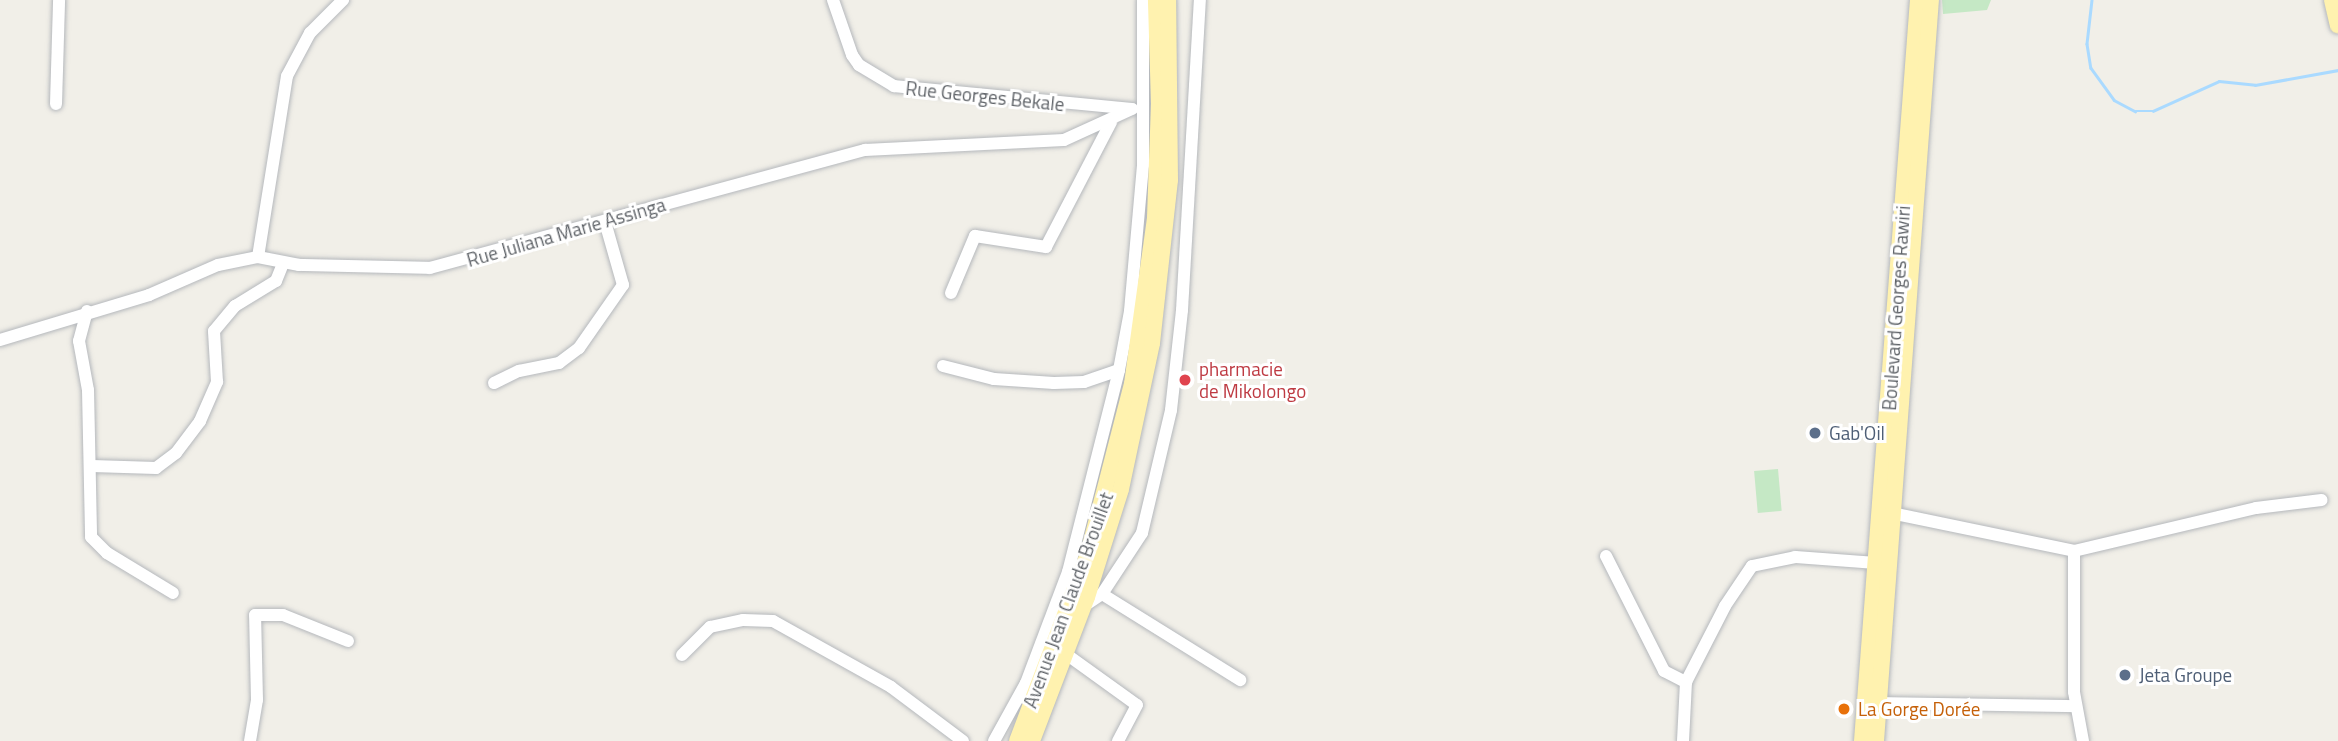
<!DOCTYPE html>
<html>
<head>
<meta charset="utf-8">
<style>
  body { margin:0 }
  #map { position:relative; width:2338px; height:741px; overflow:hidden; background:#f1efe8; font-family:"Titillium Web",sans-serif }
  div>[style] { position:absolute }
  .green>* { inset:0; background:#c5e8c5; transform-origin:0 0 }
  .stream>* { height:2.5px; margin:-1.25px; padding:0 1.25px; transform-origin:1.25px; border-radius:1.25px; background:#aadaff }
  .roads { filter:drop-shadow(0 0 2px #b5b8bc) drop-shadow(0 0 2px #b5b8bc) }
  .minor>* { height:12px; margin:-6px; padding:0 6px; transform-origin:6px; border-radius:6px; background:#fff }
  .major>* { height:16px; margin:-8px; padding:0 8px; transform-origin:8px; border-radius:8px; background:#fff2af }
  .dots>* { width:19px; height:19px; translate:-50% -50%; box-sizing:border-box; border:4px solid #fff; border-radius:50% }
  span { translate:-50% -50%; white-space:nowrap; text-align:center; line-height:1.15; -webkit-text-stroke:6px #fff; paint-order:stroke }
  .street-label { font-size:19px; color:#5f6368 }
  .health-label { font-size:19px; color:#be3a42 }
  .left { translate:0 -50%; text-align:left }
  .service-label { font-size:19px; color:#4e5e75 }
  .food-label { font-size:19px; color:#c56008 }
</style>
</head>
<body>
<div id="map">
  <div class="green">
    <div style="clip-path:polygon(1942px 0,1991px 0,1987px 10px,1943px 14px)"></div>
    <div style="left:1778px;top:469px;width:42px;height:24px;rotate:85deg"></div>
  </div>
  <div class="stream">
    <div style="left:2092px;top:0;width:44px;rotate:96.5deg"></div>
    <div style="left:2087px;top:44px;width:24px;rotate:81deg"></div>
    <div style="left:2091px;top:68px;width:39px;rotate:54deg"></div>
    <div style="left:2114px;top:100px;width:24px;rotate:28deg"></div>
    <div style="left:2135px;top:111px;width:18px"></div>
    <div style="left:2153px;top:111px;width:72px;rotate:-24.4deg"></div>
    <div style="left:2219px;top:81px;width:36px;rotate:6deg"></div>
    <div style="left:2255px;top:85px;width:84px;rotate:-10.2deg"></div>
  </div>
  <div class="roads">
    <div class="minor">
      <div style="left:833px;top:0;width:58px;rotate:70.9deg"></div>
      <div style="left:852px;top:55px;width:12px;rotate:55deg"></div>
      <div style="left:859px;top:65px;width:41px;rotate:31deg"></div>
      <div style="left:894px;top:86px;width:238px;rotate:5.5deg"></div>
      <div style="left:56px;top:104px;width:104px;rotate:-88.3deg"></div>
      <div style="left:258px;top:257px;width:183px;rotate:-80.9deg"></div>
      <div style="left:287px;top:76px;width:49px;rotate:-61.9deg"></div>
      <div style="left:310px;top:33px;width:47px;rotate:-45deg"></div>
      <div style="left:951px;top:293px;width:62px;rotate:-67.2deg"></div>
      <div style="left:975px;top:236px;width:72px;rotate:8.8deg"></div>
      <div style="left:1046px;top:247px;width:141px;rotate:-62.5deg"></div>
      <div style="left:87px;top:311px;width:31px;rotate:105deg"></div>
      <div style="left:79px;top:341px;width:50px;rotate:79.6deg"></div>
      <div style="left:88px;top:390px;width:147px;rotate:88.8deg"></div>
      <div style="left:91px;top:537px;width:23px;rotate:45deg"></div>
      <div style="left:107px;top:553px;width:77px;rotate:31.2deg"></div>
      <div style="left:0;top:340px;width:156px;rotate:-16.8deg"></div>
      <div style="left:149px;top:295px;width:75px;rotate:-23.5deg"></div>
      <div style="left:218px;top:265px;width:41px;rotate:-11.3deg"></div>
      <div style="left:258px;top:257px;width:42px;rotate:11deg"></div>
      <div style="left:299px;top:265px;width:131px;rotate:1.3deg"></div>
      <div style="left:430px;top:268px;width:451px;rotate:-15.2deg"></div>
      <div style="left:865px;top:150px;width:199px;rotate:-2.9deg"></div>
      <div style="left:1064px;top:140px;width:75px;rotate:-24.5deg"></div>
      <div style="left:943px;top:366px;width:53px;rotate:14.3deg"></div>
      <div style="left:994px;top:379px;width:60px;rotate:3.8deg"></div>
      <div style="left:1054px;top:383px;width:30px;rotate:-2deg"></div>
      <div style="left:1084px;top:382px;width:37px;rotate:-19deg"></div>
      <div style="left:494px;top:383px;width:28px;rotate:-26deg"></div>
      <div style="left:519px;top:371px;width:41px;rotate:-11.3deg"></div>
      <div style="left:559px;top:363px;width:25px;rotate:-37deg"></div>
      <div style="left:579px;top:348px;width:77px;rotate:-55.1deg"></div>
      <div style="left:623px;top:285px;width:66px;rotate:-105.9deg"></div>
      <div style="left:92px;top:466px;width:64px;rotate:1.8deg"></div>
      <div style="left:156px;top:468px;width:25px;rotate:-37deg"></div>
      <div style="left:176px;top:453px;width:40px;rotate:-53deg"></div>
      <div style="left:200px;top:421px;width:43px;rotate:-66.4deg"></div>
      <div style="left:217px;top:382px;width:51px;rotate:-93.4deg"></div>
      <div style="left:214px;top:331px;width:33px;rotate:-50deg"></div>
      <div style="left:235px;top:306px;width:48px;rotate:-31.4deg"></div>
      <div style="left:276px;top:281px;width:18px;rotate:-68deg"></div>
      <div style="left:1896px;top:514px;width:182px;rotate:11.7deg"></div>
      <div style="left:2074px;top:551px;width:187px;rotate:-13.3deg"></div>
      <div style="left:2256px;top:508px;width:66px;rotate:-6.9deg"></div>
      <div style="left:2074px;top:551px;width:141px;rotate:90deg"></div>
      <div style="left:2074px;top:692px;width:50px;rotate:79.6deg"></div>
      <div style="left:1606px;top:556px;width:129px;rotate:63.2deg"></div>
      <div style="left:1664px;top:671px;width:25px;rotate:27deg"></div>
      <div style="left:1102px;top:594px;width:163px;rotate:31.9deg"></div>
      <div style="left:1084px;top:606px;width:22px;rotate:-34deg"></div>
      <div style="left:1102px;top:594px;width:73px;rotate:-56.7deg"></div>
      <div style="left:1142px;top:533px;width:126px;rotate:-76.7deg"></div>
      <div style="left:1171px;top:410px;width:101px;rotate:-83.7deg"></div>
      <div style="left:1182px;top:310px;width:311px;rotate:-86.7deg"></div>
      <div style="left:1066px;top:654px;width:87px;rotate:35.7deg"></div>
      <div style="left:1137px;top:705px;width:41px;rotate:117.8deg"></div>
      <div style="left:682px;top:655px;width:40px;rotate:-45deg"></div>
      <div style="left:710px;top:627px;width:34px;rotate:-12deg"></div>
      <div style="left:743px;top:620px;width:30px;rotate:2deg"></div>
      <div style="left:773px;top:621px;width:135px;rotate:29.2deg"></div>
      <div style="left:891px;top:687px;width:90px;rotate:36.9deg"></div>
      <div style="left:1881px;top:703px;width:194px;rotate:0.9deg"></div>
      <div style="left:250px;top:741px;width:42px;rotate:-80.3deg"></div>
      <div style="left:257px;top:700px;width:85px;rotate:-91.3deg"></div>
      <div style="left:255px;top:615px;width:28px"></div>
      <div style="left:283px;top:615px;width:70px;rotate:21.8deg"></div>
      <div style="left:994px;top:741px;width:66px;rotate:-61.1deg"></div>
      <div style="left:1026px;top:683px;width:119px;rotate:-69.3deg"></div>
      <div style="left:1068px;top:572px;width:208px;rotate:-75.8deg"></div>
      <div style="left:1119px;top:370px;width:60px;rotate:-79.4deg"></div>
      <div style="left:1130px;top:311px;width:147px;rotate:-84.9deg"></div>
      <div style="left:1143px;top:165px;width:165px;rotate:-90deg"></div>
      <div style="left:1683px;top:741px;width:59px;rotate:-87.1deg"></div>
      <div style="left:1686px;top:682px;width:85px;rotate:-62.8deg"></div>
      <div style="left:1725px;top:606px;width:48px;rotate:-56deg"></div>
      <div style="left:1752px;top:566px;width:44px;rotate:-11.8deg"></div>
      <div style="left:1795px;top:557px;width:82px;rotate:4.2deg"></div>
    </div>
    <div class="major">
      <div style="left:2332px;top:0;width:26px;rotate:77deg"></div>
      <div style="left:1017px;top:741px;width:200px;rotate:-69.2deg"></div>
      <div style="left:1088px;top:554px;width:176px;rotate:-75.5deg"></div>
      <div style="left:1132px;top:384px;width:168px;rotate:-82.1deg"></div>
      <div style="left:1155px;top:218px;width:114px;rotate:-88deg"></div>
      <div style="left:1159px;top:104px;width:104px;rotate:-91.7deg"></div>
      <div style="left:1032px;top:741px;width:154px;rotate:-69.1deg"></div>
      <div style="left:1087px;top:597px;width:113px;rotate:-72.5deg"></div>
      <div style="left:1121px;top:489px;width:149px;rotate:-78deg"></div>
      <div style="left:1152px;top:343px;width:164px;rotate:-83.7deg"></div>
      <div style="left:1170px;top:180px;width:180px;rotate:-90.6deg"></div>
      <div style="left:1862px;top:741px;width:743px;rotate:-85.68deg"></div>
      <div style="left:1876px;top:741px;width:743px;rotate:-85.76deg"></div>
    </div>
  </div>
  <div class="dots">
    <div style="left:1185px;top:380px;background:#e0444e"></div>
    <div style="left:1815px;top:433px;background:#5c6f8a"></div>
    <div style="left:2125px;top:675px;background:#5c6f8a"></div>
    <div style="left:1844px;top:709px;background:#e8710a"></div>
  </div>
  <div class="street-label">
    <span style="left:985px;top:96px;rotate:6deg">Rue Georges Bekale</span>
    <span style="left:566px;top:232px;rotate:-16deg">Rue Juliana Marie Assinga</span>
    <span style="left:1896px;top:308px;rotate:-86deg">Boulevard Georges Rawiri</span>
    <span style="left:1068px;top:600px;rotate:-70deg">Avenue Jean Claude Brouillet</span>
  </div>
  <div class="health-label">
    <span class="left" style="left:1199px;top:380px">pharmacie<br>de Mikolongo</span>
  </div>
  <div class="service-label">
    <span class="left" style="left:1829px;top:433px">Gab'Oil</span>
    <span class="left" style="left:2139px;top:675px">Jeta Groupe</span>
  </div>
  <div class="food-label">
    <span class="left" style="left:1858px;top:709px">La Gorge Dorée</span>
  </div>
</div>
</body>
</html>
